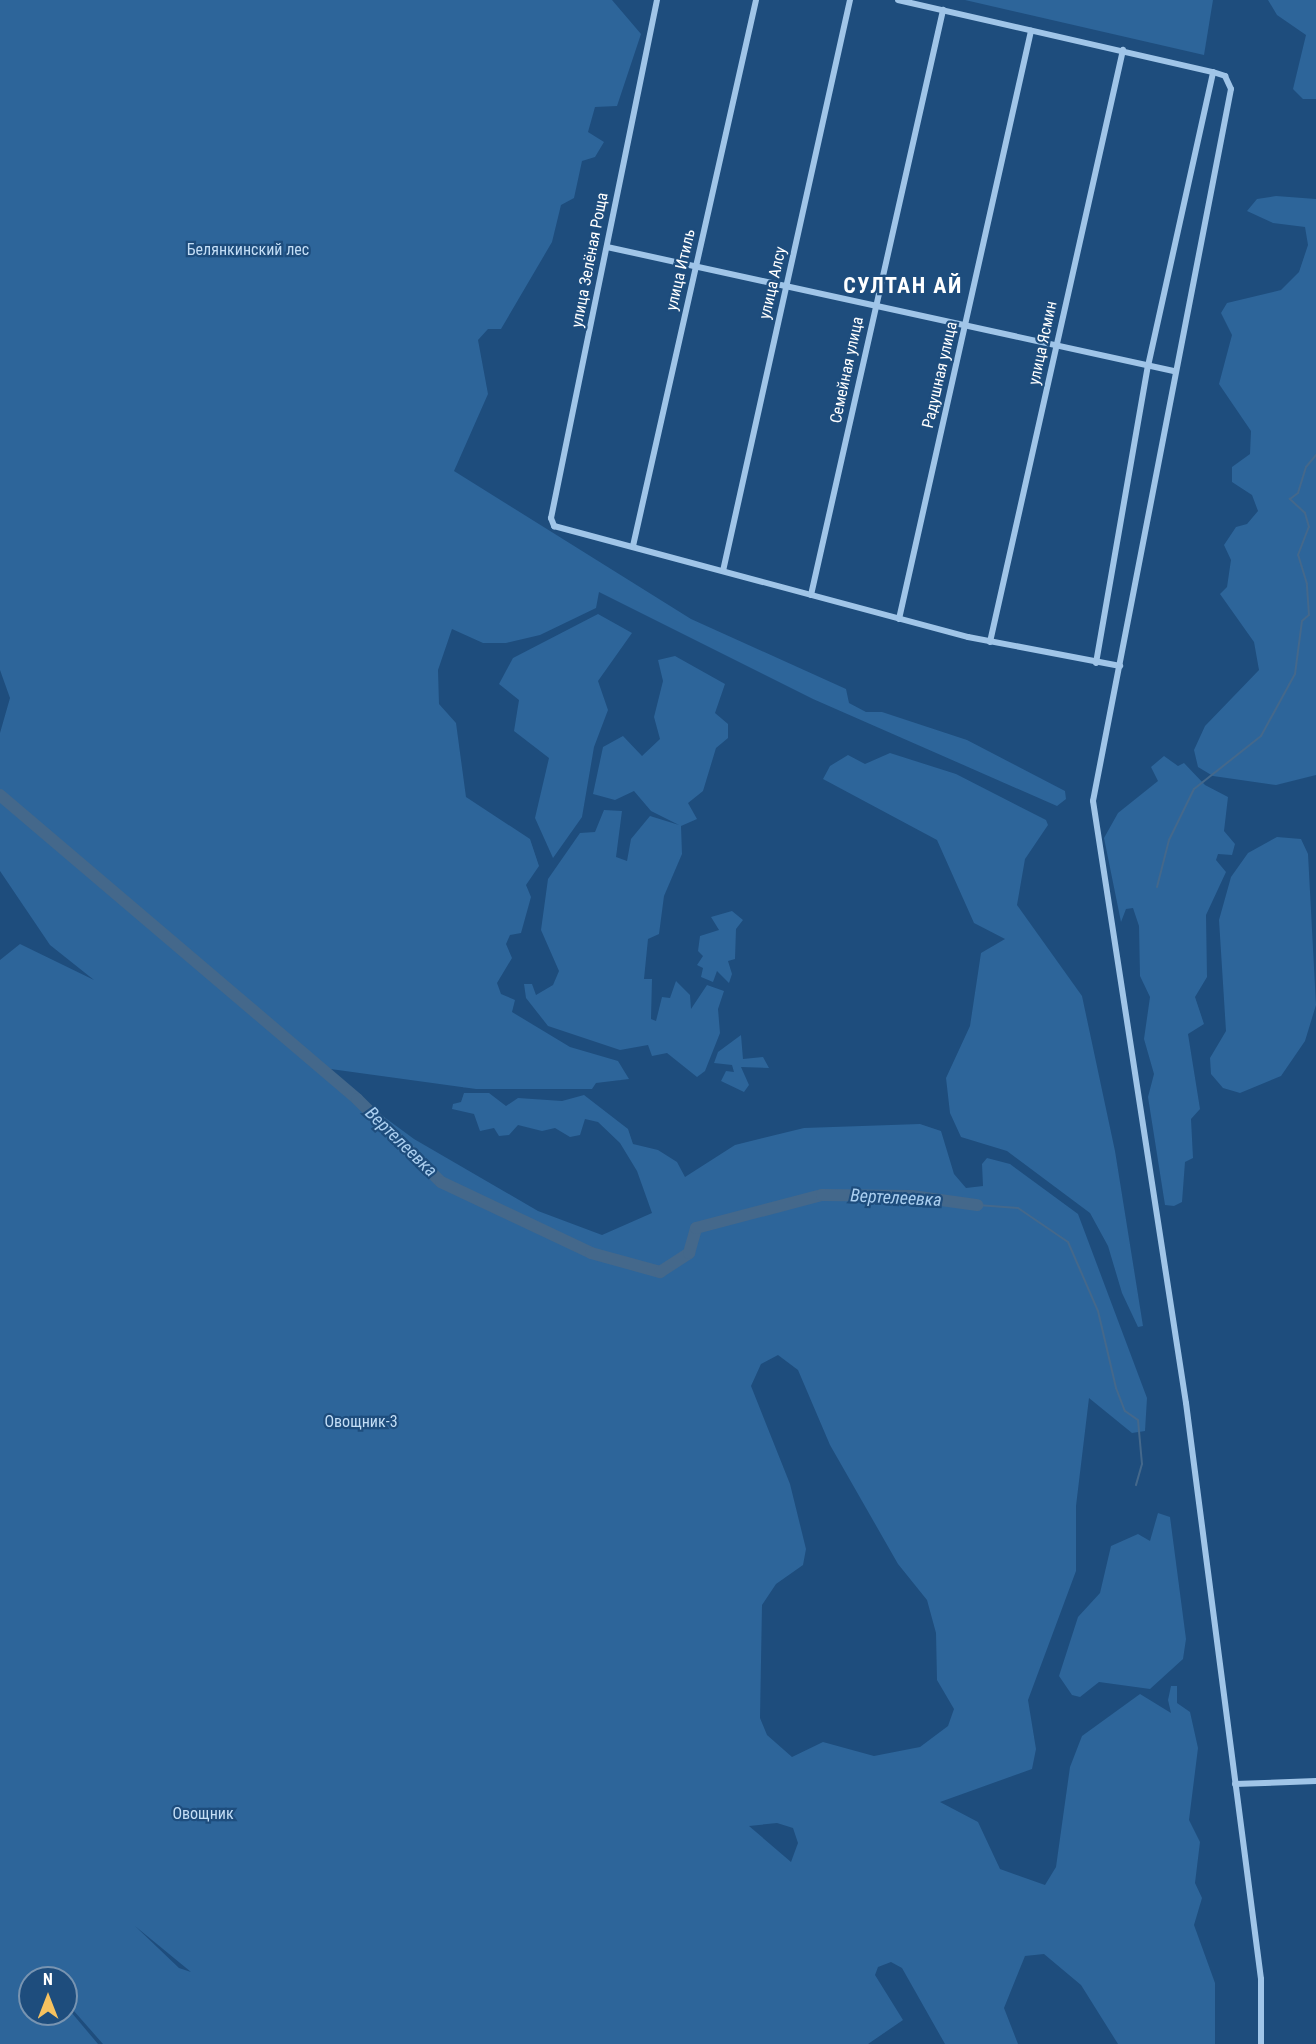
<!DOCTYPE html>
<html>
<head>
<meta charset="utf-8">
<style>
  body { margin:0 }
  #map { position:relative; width:1316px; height:2044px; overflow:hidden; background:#1e4d7d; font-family:"Roboto Condensed",sans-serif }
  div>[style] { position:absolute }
  .green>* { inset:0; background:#2d659a }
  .stream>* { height:2px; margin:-1px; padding:0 1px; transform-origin:1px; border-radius:1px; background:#44688b }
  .river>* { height:12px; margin:-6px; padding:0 6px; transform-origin:6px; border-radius:6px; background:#44688b }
  .minor>* { height:6px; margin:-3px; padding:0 3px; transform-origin:3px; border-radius:3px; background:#a0c5e8 }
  span { translate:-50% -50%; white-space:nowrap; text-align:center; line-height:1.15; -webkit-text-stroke:4.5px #1e4d7d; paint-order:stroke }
  .park-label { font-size:16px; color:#c4def6 }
  .street-label { font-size:16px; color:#fff }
  .water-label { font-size:18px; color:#abcff0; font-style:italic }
  .district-label { font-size:22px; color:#fff; font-weight:700; letter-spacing:1.5px }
  .north { position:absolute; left:18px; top:1966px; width:60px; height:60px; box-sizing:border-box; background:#1e4d7d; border:2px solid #7894b1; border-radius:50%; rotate:0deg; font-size:16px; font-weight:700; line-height:24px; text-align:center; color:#fff }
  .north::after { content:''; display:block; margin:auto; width:21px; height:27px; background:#f7c25f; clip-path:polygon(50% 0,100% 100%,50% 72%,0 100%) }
</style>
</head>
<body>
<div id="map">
  <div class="green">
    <div style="clip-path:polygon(evenodd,0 0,612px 0,641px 34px,617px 106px,595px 107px,588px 132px,604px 142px,595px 157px,582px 161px,574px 198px,561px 205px,552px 242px,501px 329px,488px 329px,478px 340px,488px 394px,454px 471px,691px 619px,846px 689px,849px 703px,866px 712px,882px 712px,967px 740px,1065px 791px,1066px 799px,1057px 806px,813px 699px,599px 592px,596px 608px,540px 635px,506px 643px,483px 643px,452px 629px,438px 670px,439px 704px,456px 723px,466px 797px,530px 839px,539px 866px,526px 885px,531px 897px,521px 933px,510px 935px,506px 944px,512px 958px,497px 983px,501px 994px,515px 1000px,512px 1012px,570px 1047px,618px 1061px,629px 1079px,596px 1083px,592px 1089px,476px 1089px,316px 1067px,414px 1139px,538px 1211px,602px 1235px,652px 1213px,637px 1171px,620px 1143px,598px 1122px,585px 1119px,580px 1135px,570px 1137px,555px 1128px,542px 1131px,518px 1125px,509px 1135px,499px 1136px,494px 1128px,480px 1131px,474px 1114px,452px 1109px,453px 1104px,461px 1102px,464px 1093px,489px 1093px,506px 1106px,518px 1098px,562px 1101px,584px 1095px,628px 1129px,633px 1144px,658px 1150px,677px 1162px,685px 1177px,735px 1145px,804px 1128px,920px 1124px,941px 1131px,954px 1174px,966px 1188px,983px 1186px,982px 1164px,987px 1158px,1010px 1164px,1078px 1214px,1147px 1398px,1145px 1431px,1132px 1433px,1089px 1398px,1076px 1506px,1076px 1571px,1028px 1700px,1036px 1749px,1032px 1769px,940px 1802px,978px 1822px,1000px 1869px,1045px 1885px,1056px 1867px,1070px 1767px,1082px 1736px,1140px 1694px,1171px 1713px,1168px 1700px,1171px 1686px,1177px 1686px,1177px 1703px,1190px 1712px,1198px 1748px,1189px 1820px,1200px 1842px,1195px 1883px,1202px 1898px,1194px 1925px,1215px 1983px,1215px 2044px,1118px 2044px,1081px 1985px,1044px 1954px,1025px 1956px,1004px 2008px,1018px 2044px,945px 2044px,902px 1968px,891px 1962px,878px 1967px,875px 1975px,903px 2020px,868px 2044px,103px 2044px,66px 2002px,66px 1978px,45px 1978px,36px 1970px,42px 1978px,30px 1978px,30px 2014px,66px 2014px,66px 2006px,98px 2044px,0 2044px,0 960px,20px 944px,94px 980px,50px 945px,0 871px,0 733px,10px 698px,0 670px,0 0,778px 1355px,798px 1370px,830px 1445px,898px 1564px,927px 1600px,936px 1633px,937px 1680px,954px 1709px,948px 1726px,920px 1747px,874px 1756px,823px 1742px,792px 1757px,767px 1735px,760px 1718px,762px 1605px,776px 1584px,803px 1565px,806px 1549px,790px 1484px,751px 1386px,761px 1364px,778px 1355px,0 0,777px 1823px,793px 1828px,798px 1843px,791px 1862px,749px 1826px,777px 1823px,0 0,135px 1926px,191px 1972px,179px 1968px,135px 1926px)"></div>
    <div style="clip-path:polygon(965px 0,1213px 0,1204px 55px)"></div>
    <div style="clip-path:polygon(1268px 0,1316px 0,1316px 99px,1303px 99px,1293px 89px,1306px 35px,1277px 15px)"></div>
    <div style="clip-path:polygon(1276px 196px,1316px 199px,1316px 775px,1276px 785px,1213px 776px,1198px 767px,1194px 750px,1205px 726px,1259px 670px,1254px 642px,1220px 594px,1227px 587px,1231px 560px,1224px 545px,1236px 527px,1247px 524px,1258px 511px,1252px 495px,1232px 482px,1232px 467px,1250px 454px,1251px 431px,1219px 384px,1232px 335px,1221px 313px,1227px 303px,1281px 290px,1299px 272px,1308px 245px,1305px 227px,1273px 223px,1247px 211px,1257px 199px)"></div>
    <div style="clip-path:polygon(598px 614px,632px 633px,598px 681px,608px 710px,594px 747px,582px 817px,553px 858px,535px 818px,549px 758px,514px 731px,519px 700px,499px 684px,513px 658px)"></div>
    <div style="clip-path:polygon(675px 656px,725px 684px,715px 713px,728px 724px,728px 738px,716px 748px,703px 791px,688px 803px,697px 819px,681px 826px,682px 854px,664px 896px,659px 934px,648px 939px,644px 979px,652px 979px,651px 1019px,656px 1021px,662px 997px,670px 998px,676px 981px,690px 995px,691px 1009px,707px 985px,724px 991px,718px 1009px,720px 1033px,705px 1071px,697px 1077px,667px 1053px,652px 1056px,648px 1045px,620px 1050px,548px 1026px,526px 998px,524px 984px,532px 984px,536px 995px,553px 985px,559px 971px,541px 930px,548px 879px,580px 833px,595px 832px,604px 810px,622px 811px,616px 857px,627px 861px,631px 839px,650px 816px,679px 825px,651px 811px,634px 791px,615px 800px,593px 794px,603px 747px,623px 736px,642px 756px,660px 739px,654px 717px,663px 681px,658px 660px)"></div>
    <div style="clip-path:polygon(890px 753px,956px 774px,1046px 820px,1048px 825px,1025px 859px,1017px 905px,1082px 996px,1115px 1151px,1143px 1326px,1138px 1327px,1122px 1293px,1108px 1246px,1090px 1213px,1007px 1151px,961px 1137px,950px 1113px,946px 1078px,970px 1026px,981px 953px,1005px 939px,974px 923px,937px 840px,823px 779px,830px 766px,848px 755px,865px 764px)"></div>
    <div style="clip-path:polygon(1164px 756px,1178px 766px,1184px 763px,1205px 785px,1228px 797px,1224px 831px,1235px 844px,1232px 855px,1218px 854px,1216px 860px,1226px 872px,1206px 915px,1207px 977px,1195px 997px,1204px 1024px,1188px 1034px,1200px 1109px,1191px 1119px,1193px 1158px,1185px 1162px,1182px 1202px,1174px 1206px,1165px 1205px,1148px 1097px,1154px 1074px,1144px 1039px,1150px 997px,1140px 976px,1139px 926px,1133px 908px,1126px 909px,1121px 922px,1104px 838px,1118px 813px,1158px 781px,1151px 767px)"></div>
    <div style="clip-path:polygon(1277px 837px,1301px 839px,1308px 854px,1316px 1005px,1305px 1041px,1281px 1076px,1240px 1093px,1223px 1088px,1211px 1074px,1210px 1058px,1226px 1031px,1219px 920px,1231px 877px,1248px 853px)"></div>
    <div style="clip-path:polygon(732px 911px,743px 920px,736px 929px,735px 959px,728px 961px,732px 974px,729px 983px,717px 971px,713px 982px,701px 977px,703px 968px,697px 965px,703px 956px,698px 951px,700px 936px,719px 930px,711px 917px)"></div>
    <div style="clip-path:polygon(741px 1035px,743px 1059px,763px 1057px,769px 1068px,741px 1067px,749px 1085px,744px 1092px,721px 1081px,726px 1071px,734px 1072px,732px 1065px,714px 1063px,718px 1052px)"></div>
    <div style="clip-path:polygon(1158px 1513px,1170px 1517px,1186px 1639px,1183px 1659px,1150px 1689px,1099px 1682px,1080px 1697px,1072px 1695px,1059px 1676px,1078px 1617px,1100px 1593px,1111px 1546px,1138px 1534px,1150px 1541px)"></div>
  </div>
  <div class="stream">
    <div style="left:1157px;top:887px;width:49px;rotate:-75.7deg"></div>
    <div style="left:1169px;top:840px;width:57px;rotate:-63.9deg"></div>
    <div style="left:1194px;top:789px;width:85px;rotate:-38.3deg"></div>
    <div style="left:1261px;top:736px;width:71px;rotate:-61.3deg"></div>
    <div style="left:1295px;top:674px;width:53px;rotate:-82.5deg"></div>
    <div style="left:1302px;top:621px;width:9px;rotate:-41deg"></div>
    <div style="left:1309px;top:615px;width:31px;rotate:-94deg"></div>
    <div style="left:1307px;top:584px;width:30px;rotate:-107deg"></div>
    <div style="left:1298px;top:555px;width:30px;rotate:-69deg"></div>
    <div style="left:1309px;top:527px;width:15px;rotate:-106deg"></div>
    <div style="left:1305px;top:513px;width:21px;rotate:-137deg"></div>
    <div style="left:1290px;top:499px;width:10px;rotate:-37deg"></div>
    <div style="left:1298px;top:493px;width:27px;rotate:-73deg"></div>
    <div style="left:1306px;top:467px;width:16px;rotate:-50deg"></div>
    <div style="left:977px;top:1205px;width:41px;rotate:4.2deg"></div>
    <div style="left:1018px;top:1208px;width:60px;rotate:34.2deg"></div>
    <div style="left:1068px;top:1242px;width:75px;rotate:66.5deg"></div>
    <div style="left:1098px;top:1311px;width:79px;rotate:76.8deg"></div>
    <div style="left:1116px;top:1388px;width:25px;rotate:69deg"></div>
    <div style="left:1125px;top:1411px;width:16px;rotate:35deg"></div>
    <div style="left:1138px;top:1420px;width:44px;rotate:84.8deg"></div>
    <div style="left:1142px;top:1464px;width:22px;rotate:106deg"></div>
  </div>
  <div class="river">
    <div style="left:0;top:795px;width:469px;rotate:40.4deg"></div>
    <div style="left:357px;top:1099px;width:118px;rotate:44.7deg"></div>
    <div style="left:441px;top:1182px;width:166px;rotate:25.3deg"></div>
    <div style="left:591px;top:1253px;width:72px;rotate:15.4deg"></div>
    <div style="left:660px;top:1272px;width:35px;rotate:-33deg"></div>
    <div style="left:689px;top:1253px;width:26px;rotate:-74deg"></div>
    <div style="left:696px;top:1228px;width:130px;rotate:-14.7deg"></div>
    <div style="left:822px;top:1195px;width:90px;rotate:0.6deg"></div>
    <div style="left:912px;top:1196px;width:66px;rotate:7.9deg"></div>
  </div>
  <div class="minor">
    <div style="left:657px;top:0;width:529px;rotate:101.56deg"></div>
    <div style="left:551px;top:518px;width:9px;rotate:69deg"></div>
    <div style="left:554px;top:526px;width:429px;rotate:15deg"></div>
    <div style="left:968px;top:637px;width:155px;rotate:10.8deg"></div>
    <div style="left:898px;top:0;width:323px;rotate:12.9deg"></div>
    <div style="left:1213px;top:72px;width:13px;rotate:18deg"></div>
    <div style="left:1225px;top:76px;width:14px;rotate:65deg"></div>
    <div style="left:1231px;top:89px;width:725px;rotate:100.97deg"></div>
    <div style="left:1093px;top:801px;width:609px;rotate:81.22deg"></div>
    <div style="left:1186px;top:1403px;width:581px;rotate:82.58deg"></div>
    <div style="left:1261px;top:1979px;width:65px;rotate:90deg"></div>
    <div style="left:607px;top:247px;width:580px;rotate:12.34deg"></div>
    <div style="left:633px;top:546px;width:560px;rotate:-77.3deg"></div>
    <div style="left:723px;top:571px;width:585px;rotate:-77.46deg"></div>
    <div style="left:811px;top:595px;width:600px;rotate:-77.28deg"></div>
    <div style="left:899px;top:619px;width:603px;rotate:-77.35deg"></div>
    <div style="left:990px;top:642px;width:607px;rotate:-77.34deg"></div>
    <div style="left:1096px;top:663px;width:302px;rotate:-80.1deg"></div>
    <div style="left:1148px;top:366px;width:301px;rotate:-77.5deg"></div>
    <div style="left:1235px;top:1784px;width:81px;rotate:-2.1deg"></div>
  </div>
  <div class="park-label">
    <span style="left:248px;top:250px">Белянкинский лес</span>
    <span style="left:361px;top:1422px">Овощник-3</span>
    <span style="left:203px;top:1814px">Овощник</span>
  </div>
  <div class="street-label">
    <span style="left:590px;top:260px;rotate:-79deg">улица Зелёная Роща</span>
    <span style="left:681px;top:270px;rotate:-77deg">улица Итиль</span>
    <span style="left:773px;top:283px;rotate:-77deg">улица Алсу</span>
    <span style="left:1043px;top:343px;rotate:-78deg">улица Ясмин</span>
    <span style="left:847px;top:370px;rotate:-78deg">Семейная улица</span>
    <span style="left:940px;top:375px;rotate:-77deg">Радушная улица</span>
  </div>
  <div class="water-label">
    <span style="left:401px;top:1142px;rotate:44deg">Вертелеевка</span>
    <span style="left:896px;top:1198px;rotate:3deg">Вертелеевка</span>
  </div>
  <div class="district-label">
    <span style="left:903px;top:286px">СУЛТАН АЙ</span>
  </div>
  <div class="north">N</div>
</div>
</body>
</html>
